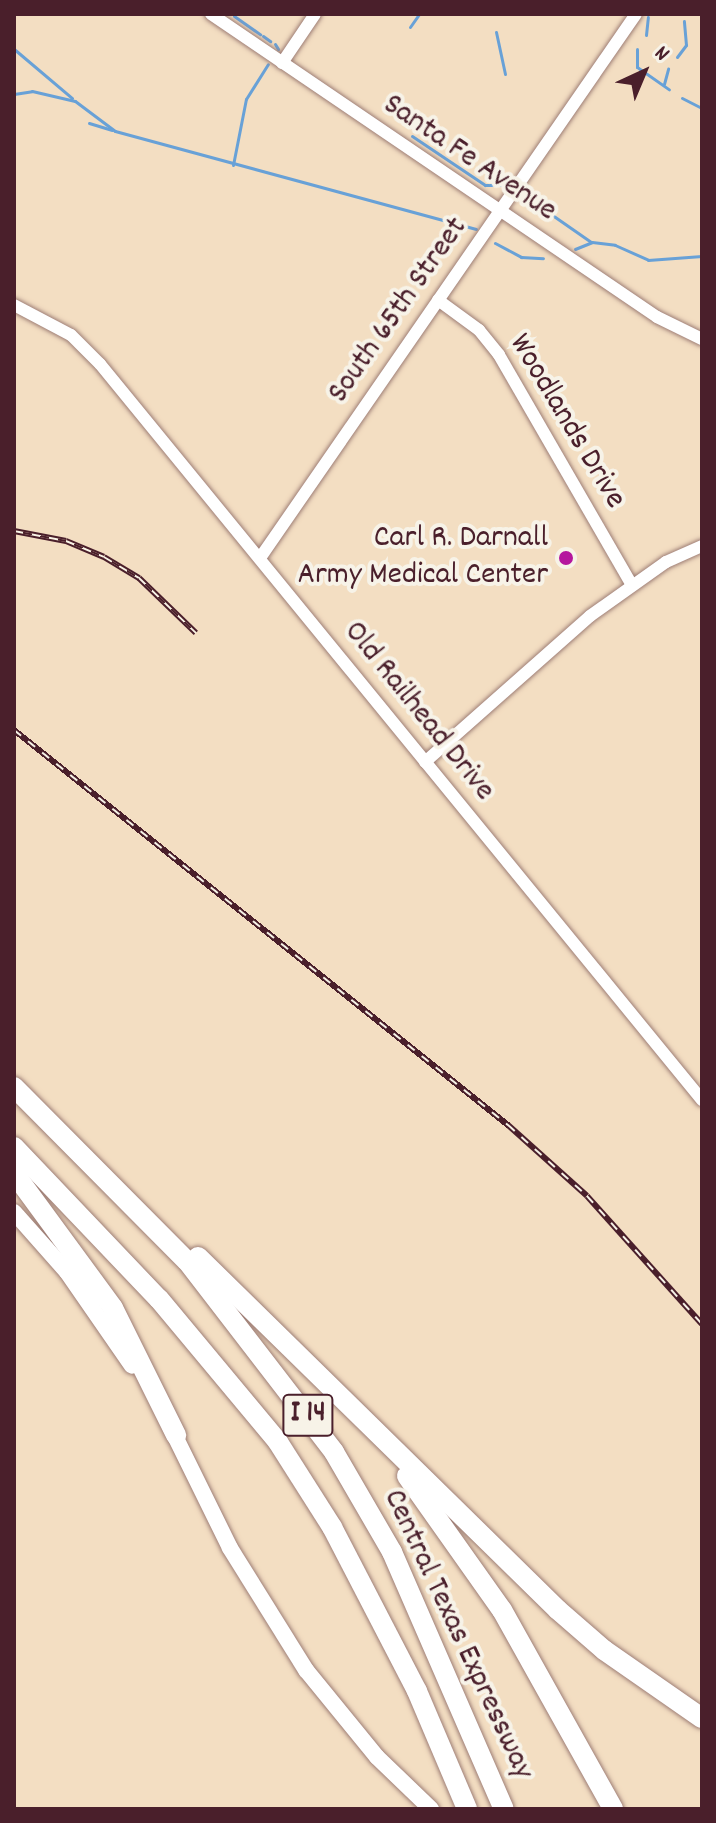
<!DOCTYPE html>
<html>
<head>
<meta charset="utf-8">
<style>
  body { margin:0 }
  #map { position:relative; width:716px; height:1823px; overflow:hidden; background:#f3dec2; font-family:Dekko,sans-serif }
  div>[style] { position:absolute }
  .stream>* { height:3px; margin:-1.5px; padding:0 1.5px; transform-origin:1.5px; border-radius:1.5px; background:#68a1d7 }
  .roads { filter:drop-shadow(0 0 2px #9e7e76) drop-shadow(0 0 2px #9e7e76) }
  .minor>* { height:12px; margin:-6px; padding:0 6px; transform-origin:6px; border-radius:6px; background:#fff }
  .major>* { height:16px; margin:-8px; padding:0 8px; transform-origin:8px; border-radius:8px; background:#fff }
  .highway>* { height:20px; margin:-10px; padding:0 10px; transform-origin:10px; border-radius:10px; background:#fff }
  .rail>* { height:6px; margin-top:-3px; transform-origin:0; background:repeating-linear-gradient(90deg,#f7f3e8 0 9px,#4a1f2b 0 18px); box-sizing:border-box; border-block:2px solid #4a1f2b }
  .dots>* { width:22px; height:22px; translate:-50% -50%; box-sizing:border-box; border:4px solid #f7f3e8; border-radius:50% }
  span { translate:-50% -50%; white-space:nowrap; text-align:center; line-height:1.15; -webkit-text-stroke:8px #f7f3e8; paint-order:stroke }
  .shield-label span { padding:2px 6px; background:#f7f3e8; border:2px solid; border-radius:6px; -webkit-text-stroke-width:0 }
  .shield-label { font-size:30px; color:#4a1f2b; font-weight:700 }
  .street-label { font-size:32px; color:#4a1f2b }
  .poi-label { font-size:32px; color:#4a1f2b }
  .right { translate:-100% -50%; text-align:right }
  .frame { position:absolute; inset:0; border:16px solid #4a1f2b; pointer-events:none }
  .north { position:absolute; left:604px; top:32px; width:80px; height:80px; -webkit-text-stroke:6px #f7f3e8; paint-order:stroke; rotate:44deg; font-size:22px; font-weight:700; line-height:32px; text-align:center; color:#4a1f2b }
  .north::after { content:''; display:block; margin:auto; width:28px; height:36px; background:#4a1f2b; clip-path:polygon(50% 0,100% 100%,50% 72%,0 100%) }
</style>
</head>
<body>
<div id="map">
  <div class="stream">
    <div style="left:234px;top:16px;width:32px;rotate:35deg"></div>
    <div style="left:410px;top:27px;width:16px;rotate:-55deg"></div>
    <div style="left:496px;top:32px;width:43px;rotate:77.9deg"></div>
    <div style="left:646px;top:35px;width:18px;rotate:-84deg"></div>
    <div style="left:263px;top:36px;width:9px;rotate:36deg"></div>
    <div style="left:275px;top:44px;width:6px;rotate:59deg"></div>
    <div style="left:14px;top:49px;width:76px;rotate:40.2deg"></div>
    <div style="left:637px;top:49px;width:18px;rotate:90deg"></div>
    <div style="left:637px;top:67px;width:39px;rotate:35deg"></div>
    <div style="left:677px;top:57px;width:15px;rotate:-53deg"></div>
    <div style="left:686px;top:45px;width:24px;rotate:-95deg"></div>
    <div style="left:664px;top:84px;width:16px;rotate:-75deg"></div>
    <div style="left:14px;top:94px;width:18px;rotate:-9deg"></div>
    <div style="left:32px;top:91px;width:44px;rotate:13.1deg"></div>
    <div style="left:75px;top:101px;width:50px;rotate:36.9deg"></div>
    <div style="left:115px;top:131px;width:374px;rotate:15.2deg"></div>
    <div style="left:682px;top:98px;width:22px;rotate:27deg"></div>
    <div style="left:89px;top:123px;width:24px;rotate:17deg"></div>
    <div style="left:412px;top:136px;width:88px;rotate:33.9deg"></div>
    <div style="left:485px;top:185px;width:22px"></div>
    <div style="left:233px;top:165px;width:67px;rotate:-78.9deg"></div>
    <div style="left:246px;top:99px;width:41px;rotate:-57.8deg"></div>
    <div style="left:522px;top:194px;width:84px;rotate:34.8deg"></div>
    <div style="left:495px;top:243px;width:30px;rotate:28deg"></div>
    <div style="left:521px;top:257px;width:22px;rotate:3deg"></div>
    <div style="left:575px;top:249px;width:18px;rotate:-22deg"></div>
    <div style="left:592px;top:242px;width:23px;rotate:7deg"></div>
    <div style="left:615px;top:245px;width:36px;rotate:24deg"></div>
    <div style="left:648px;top:260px;width:54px;rotate:-4.2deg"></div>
  </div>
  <div class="roads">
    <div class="minor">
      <div style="left:211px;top:14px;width:539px;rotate:34.19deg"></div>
      <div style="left:657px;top:317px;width:50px;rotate:26.1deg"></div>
      <div style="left:282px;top:63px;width:59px;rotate:-56deg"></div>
      <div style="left:438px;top:300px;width:51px;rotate:36.2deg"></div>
      <div style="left:479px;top:330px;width:32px;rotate:51deg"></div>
      <div style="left:499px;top:355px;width:266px;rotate:60deg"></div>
      <div style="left:14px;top:305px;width:64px;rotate:27.8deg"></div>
      <div style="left:71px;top:335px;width:41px;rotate:45deg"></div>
      <div style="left:100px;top:364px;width:951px;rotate:50.72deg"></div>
      <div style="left:260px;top:558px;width:661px;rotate:-55.35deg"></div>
      <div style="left:425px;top:762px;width:220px;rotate:-41.5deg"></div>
      <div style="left:590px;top:616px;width:93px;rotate:-35.4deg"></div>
      <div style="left:666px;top:562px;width:39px;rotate:-24deg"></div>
    </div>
    <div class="major">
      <div style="left:14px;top:1212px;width:80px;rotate:48.5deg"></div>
      <div style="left:67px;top:1272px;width:114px;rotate:55.3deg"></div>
      <div style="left:170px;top:1426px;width:136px;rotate:63.8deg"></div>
      <div style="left:230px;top:1548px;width:144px;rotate:58.1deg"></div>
      <div style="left:306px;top:1670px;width:112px;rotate:50.8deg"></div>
      <div style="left:377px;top:1757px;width:75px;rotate:43.9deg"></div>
    </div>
    <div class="highway">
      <div style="left:14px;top:1087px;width:245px;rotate:45.2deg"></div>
      <div style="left:187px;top:1261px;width:241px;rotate:52.4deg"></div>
      <div style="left:334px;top:1452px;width:116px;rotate:59.9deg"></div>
      <div style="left:392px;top:1552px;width:280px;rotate:66.5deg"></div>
      <div style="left:14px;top:1147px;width:210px;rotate:46.4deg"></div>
      <div style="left:159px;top:1299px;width:186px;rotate:50.2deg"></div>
      <div style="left:278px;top:1442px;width:101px;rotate:57.6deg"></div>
      <div style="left:332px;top:1527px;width:185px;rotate:62.6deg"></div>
      <div style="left:417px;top:1691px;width:128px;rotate:67deg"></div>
      <div style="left:14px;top:1173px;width:167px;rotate:53.7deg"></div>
      <div style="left:113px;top:1308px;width:142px;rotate:63.6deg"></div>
      <div style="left:198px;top:1257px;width:504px;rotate:44.44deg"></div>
      <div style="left:558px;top:1610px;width:61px;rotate:41deg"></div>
      <div style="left:604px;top:1650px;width:119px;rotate:34.8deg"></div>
      <div style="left:407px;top:1476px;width:164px;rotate:54.7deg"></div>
      <div style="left:502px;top:1610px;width:228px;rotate:60.8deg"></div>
    </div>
  </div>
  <div class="rail">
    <div style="left:14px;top:531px;width:53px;rotate:10.9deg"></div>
    <div style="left:66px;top:541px;width:41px;rotate:22.8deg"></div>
    <div style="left:104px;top:557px;width:41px;rotate:31deg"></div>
    <div style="left:139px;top:578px;width:79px;rotate:44deg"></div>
    <div style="left:14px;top:730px;width:633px;rotate:38.65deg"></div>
    <div style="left:508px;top:1125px;width:106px;rotate:41.9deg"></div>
    <div style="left:587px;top:1196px;width:172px;rotate:48.1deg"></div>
  </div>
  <div class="dots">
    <div style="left:566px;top:558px;background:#b5179e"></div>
  </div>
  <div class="shield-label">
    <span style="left:308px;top:1415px">I 14</span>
  </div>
  <div class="street-label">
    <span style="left:469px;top:159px;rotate:34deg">Santa Fe Avenue</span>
    <span style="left:399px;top:311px;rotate:-55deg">South 65th Street</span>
    <span style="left:566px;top:422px;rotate:59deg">Woodlands Drive</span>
    <span style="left:418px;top:712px;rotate:51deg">Old Railhead Drive</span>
    <span style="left:457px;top:1635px;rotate:65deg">Central Texas Expressway</span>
  </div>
  <div class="poi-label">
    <span class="right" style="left:548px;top:558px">Carl R. Darnall<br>Army Medical Center</span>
  </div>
  <div class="frame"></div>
  <div class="north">N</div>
</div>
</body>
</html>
